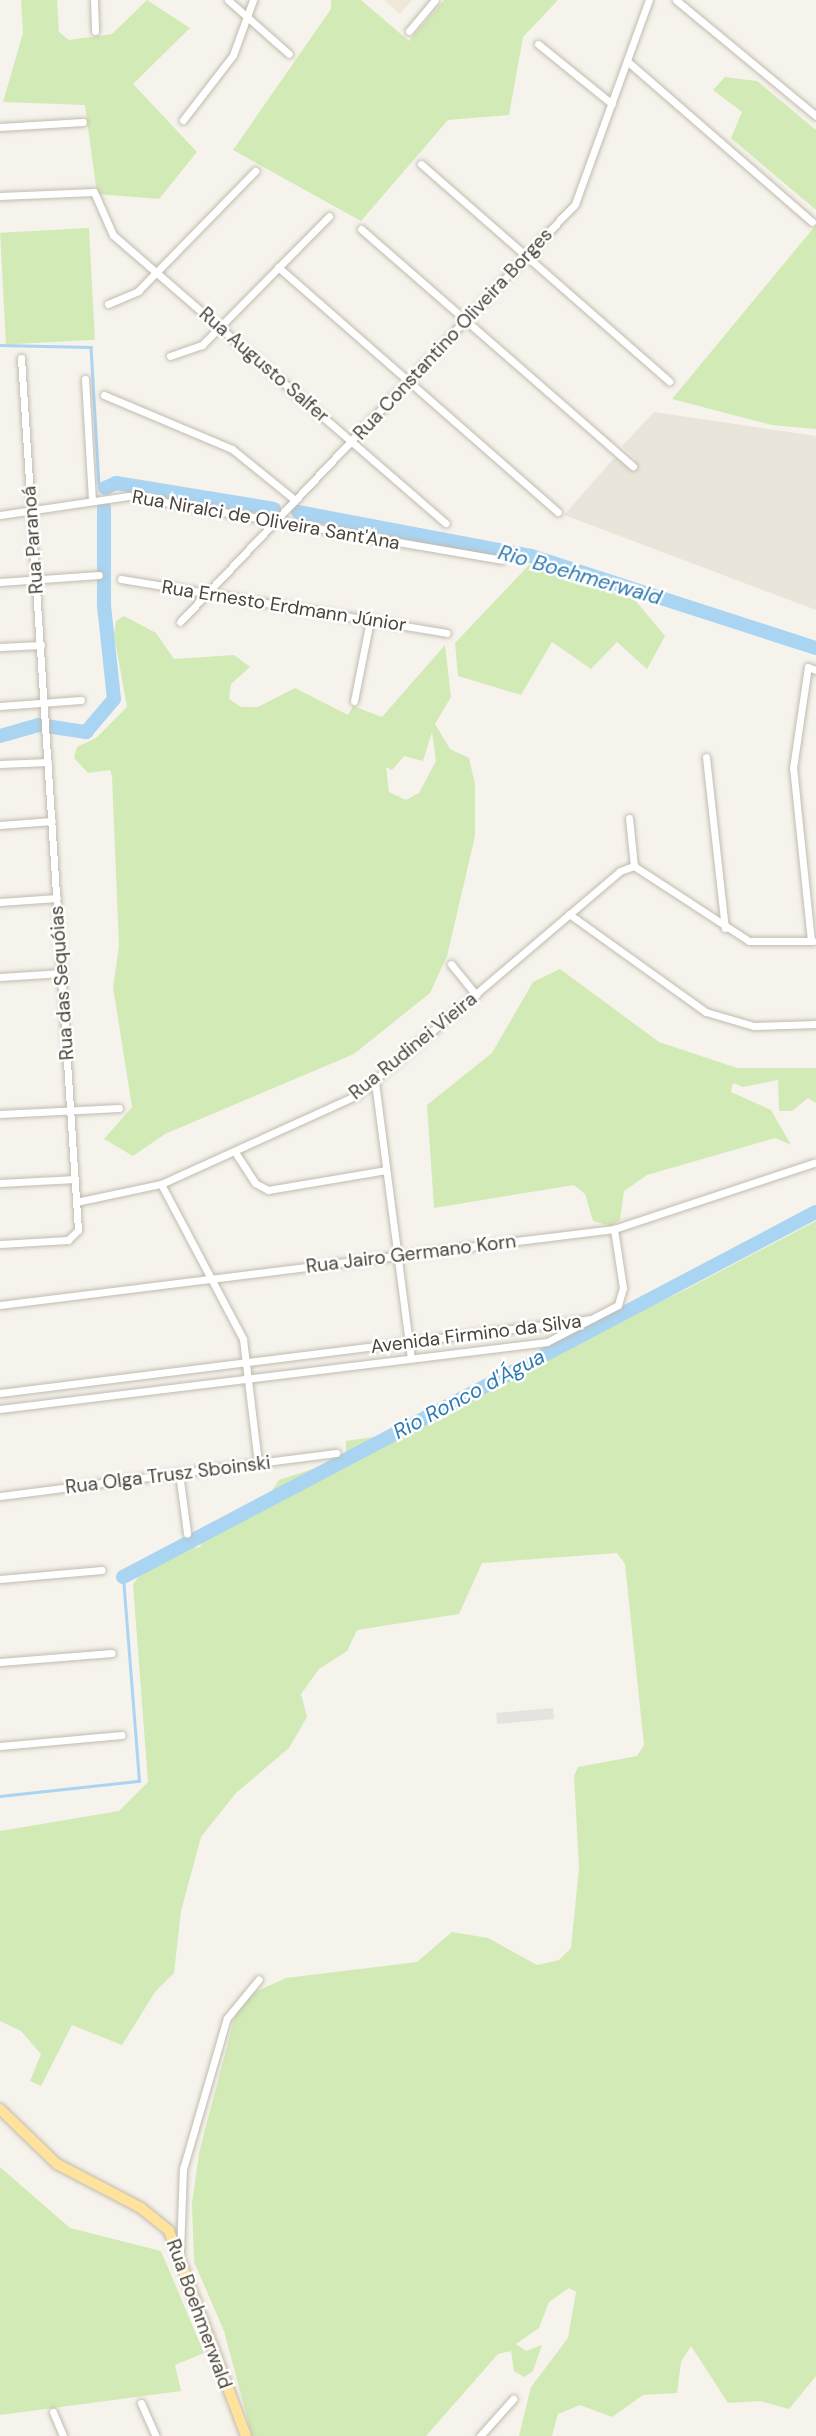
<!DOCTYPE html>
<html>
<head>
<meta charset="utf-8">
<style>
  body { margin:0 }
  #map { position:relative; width:816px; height:2436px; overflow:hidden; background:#f6f3ec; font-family:"DM Sans",sans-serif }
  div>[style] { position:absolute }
  .residential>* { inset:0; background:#eae5da }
  .education>* { inset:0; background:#efe8d6 }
  .green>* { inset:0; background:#d2eab5; transform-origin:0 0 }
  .parking>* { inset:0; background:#e5e3e0; transform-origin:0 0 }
  .stream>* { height:2.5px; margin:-1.25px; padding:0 1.25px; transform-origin:1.25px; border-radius:1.25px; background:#a9d4f2 }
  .river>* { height:14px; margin:-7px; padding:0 7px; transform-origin:7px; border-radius:7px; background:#a9d4f2 }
  .roads { filter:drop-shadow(0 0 2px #c2bbae) drop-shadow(0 0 2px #c2bbae) }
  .minor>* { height:7px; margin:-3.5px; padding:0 3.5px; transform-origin:3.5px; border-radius:3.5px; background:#fff }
  .major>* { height:10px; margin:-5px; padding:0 5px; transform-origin:5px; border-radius:5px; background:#ffe39c }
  span { translate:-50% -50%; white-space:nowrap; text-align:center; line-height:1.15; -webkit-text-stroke:5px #fff; paint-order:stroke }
  .street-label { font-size:19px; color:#4b4439 }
  .water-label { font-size:21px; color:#2e7ab2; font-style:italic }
</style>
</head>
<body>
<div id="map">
  <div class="residential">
    <div style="clip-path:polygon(654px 412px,816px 436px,816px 610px,564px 515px,614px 458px,633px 466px,636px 460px,622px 446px)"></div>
  </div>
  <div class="education">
    <div style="clip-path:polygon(384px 0,412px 0,400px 14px)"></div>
  </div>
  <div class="green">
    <div style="clip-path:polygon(21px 0,57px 0,59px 32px,69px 40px,112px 34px,147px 0,190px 28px,133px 84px,197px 152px,159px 199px,97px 194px,85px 105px,3px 102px,23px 33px)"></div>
    <div style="clip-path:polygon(331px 0,361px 0,409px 41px,444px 0,558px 0,523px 37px,509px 115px,448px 120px,361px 221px,233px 150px,331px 9px)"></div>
    <div style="clip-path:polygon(725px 77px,757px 81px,816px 130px,816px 210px,731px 138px,742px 112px,713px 90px)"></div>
    <div style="clip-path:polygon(816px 225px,816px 429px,772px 425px,672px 399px)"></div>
    <div style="left:89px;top:228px;width:112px;height:89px;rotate:87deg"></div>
    <div style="clip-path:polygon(529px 565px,635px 600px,665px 636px,647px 669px,617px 642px,591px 669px,552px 642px,521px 695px,458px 676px,455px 643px)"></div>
    <div style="clip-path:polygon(evenodd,124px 616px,156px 633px,174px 659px,234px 655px,250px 667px,231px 684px,229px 699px,241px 707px,258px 707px,295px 688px,348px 715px,353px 706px,382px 717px,445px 645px,451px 697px,435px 724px,450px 749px,469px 758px,475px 784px,475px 836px,447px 956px,430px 993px,354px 1054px,165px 1134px,133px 1156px,104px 1139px,132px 1107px,113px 987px,119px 946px,112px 776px,110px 770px,88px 773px,74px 758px,77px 747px,96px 738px,127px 707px,114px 635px,116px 621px,124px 616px,432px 732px,436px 761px,419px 793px,406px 800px,389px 792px,386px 767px,392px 770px,404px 756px,423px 761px,432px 732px)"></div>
    <div style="clip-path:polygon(560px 969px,659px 1042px,737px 1068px,816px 1068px,816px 1103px,808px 1098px,792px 1111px,779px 1111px,778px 1080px,743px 1087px,733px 1083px,731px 1092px,771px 1110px,791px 1145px,775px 1138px,647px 1175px,624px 1191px,620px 1220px,611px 1226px,593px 1221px,585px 1194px,574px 1185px,434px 1208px,427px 1105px,492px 1053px,533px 982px)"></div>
    <div style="clip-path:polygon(816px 1221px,816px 2376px,789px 2409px,760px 2401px,728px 2403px,691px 2346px,681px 2362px,677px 2393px,643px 2395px,612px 2417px,580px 2405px,558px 2414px,552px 2436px,519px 2436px,531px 2387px,568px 2338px,576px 2292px,569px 2288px,549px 2302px,539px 2328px,516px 2344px,526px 2351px,542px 2345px,533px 2371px,524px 2377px,514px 2371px,511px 2351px,498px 2354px,426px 2436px,252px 2436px,224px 2331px,194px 2262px,192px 2203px,199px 2153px,236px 2012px,253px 1993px,286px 1978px,417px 1962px,452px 1932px,488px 1938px,537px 1965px,559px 1960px,571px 1948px,579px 1868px,574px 1776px,578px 1767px,637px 1756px,644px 1745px,625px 1564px,617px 1553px,482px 1563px,459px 1614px,357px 1630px,347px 1651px,319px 1669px,301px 1694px,307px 1717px,289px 1748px,236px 1793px,201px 1837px,181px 1911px,174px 1973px,155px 1992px,122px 2045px,72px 2025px,41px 2086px,30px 2081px,41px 2054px,21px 2031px,0 2021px,0 1831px,119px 1811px,148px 1782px,133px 1584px,157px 1552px,200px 1547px,207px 1526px,271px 1492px,279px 1480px,346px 1458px,346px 1441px,394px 1434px,411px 1420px,422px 1421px,431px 1406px,446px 1404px,555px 1344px,572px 1344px,683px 1291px)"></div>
    <div style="clip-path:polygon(0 2167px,70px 2228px,161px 2251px,204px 2353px,175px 2365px,181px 2391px,0 2415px)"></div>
  </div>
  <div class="parking">
    <div style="left:553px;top:1708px;width:11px;height:57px;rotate:85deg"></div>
  </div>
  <div class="stream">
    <div style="left:0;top:345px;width:91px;rotate:1.3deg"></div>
    <div style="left:91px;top:347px;width:137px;rotate:86.7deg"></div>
    <div style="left:99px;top:484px;width:6px"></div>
    <div style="left:0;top:1796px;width:140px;rotate:-6.2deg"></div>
    <div style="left:139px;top:1781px;width:205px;rotate:-94.5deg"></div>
  </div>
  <div class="river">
    <div style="left:105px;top:488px;width:12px;rotate:-24deg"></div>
    <div style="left:116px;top:483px;width:160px;rotate:9.3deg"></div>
    <div style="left:298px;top:512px;width:237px;rotate:10.7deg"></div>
    <div style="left:531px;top:556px;width:299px;rotate:17.9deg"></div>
    <div style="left:0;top:736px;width:41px;rotate:-15.8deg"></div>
    <div style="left:39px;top:725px;width:48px;rotate:8.5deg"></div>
    <div style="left:86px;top:732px;width:43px;rotate:-49.7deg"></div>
    <div style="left:114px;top:699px;width:95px;rotate:-96.1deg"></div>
    <div style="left:104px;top:605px;width:97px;rotate:-90deg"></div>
    <div style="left:123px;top:1577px;width:783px;rotate:-27.78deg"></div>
  </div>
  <div class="roads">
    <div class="minor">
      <div style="left:94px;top:0;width:31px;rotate:88deg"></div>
      <div style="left:228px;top:0;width:81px;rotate:41.5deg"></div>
      <div style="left:676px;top:0;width:182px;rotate:39.6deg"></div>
      <div style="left:409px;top:31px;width:40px;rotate:-50deg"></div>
      <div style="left:538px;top:44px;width:95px;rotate:39deg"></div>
      <div style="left:627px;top:61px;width:245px;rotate:41deg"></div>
      <div style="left:183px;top:120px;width:82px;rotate:-52.4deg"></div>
      <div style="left:233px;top:55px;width:59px;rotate:-70deg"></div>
      <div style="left:0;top:127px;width:83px;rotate:-3.4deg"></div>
      <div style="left:421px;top:164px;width:330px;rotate:41.2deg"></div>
      <div style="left:0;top:196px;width:94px;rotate:-2.4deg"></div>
      <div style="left:94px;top:192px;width:47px;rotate:66.2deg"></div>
      <div style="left:113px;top:235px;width:440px;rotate:40.9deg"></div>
      <div style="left:361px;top:229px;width:361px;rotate:41.1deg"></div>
      <div style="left:278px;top:267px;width:372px;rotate:41.2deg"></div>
      <div style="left:108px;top:304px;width:33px;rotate:-23deg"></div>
      <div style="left:138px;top:291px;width:168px;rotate:-45.7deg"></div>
      <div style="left:170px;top:356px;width:34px;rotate:-19deg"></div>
      <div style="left:202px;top:345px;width:181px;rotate:-45.4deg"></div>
      <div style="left:85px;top:379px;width:120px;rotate:86.7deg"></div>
      <div style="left:104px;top:395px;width:139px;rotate:22.9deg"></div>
      <div style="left:232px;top:449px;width:81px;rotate:39deg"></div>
      <div style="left:0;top:515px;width:130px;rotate:-8.4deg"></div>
      <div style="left:129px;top:496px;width:378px;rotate:9.7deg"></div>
      <div style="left:121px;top:579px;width:330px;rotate:9.4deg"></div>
      <div style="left:0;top:582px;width:99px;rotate:-4deg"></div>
      <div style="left:180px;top:622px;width:575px;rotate:-46.62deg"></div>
      <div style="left:575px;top:204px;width:217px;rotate:-70.1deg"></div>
      <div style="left:0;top:647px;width:41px;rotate:-2.8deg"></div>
      <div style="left:354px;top:701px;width:83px;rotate:-78.8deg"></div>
      <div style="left:0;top:706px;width:81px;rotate:-4.2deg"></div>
      <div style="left:706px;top:757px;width:172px;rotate:83.7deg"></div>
      <div style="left:0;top:764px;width:48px;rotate:-2.4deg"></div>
      <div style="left:629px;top:818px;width:48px;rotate:84.1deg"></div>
      <div style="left:0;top:825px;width:52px;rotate:-4.4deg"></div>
      <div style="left:634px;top:866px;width:137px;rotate:33.1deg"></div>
      <div style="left:749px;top:941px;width:64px"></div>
      <div style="left:0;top:902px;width:57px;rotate:-4deg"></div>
      <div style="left:569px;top:914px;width:168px;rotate:35.6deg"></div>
      <div style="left:706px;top:1012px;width:50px;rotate:16.3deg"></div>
      <div style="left:754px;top:1026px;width:62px;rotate:-1.8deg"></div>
      <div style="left:811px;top:941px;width:174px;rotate:-95.9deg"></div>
      <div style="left:793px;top:768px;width:102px;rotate:-81.6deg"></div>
      <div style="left:808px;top:667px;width:9px;rotate:21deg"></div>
      <div style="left:451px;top:964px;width:40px;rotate:51deg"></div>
      <div style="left:0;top:977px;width:62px;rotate:-3.7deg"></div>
      <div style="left:375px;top:1082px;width:279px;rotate:82.6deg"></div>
      <div style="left:0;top:1114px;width:119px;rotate:-2.9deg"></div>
      <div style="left:235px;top:1152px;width:37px;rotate:57deg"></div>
      <div style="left:255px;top:1183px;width:15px;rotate:28deg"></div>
      <div style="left:268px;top:1190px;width:120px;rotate:-9.6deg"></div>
      <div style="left:0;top:1183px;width:75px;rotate:-3.1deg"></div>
      <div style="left:161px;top:1184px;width:175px;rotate:62.1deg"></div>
      <div style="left:243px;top:1339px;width:125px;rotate:83.1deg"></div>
      <div style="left:76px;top:1202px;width:87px;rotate:-12deg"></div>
      <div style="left:161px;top:1184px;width:215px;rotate:-24.4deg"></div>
      <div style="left:357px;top:1095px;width:345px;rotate:-40.4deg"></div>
      <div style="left:620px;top:871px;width:15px;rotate:-20deg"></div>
      <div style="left:0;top:1244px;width:68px;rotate:-3.4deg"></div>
      <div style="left:68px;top:1240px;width:14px;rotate:-45deg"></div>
      <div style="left:78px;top:1230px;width:874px;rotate:-93.74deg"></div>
      <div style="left:0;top:1305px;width:619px;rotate:-7.06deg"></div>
      <div style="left:614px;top:1229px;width:211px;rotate:-18.3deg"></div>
      <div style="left:0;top:1393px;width:596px;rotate:-7.14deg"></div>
      <div style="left:0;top:1409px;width:551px;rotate:-6.98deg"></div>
      <div style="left:547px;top:1342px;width:80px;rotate:-27.5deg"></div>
      <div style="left:618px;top:1305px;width:18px;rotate:-74deg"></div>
      <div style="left:623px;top:1288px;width:60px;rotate:-98.7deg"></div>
      <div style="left:179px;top:1473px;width:61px;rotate:82.4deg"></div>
      <div style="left:0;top:1496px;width:339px;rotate:-7.3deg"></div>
      <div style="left:0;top:1579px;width:102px;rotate:-5deg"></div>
      <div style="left:0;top:1662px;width:112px;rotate:-4.6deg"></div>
      <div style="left:0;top:1746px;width:122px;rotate:-5.2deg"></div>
      <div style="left:180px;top:2253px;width:84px;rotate:-88deg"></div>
      <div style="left:183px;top:2169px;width:157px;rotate:-73.8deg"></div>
      <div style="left:227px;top:2018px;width:50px;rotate:-50.6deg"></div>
      <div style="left:141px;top:2403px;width:36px;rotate:66deg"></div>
      <div style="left:53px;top:2412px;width:26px;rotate:67deg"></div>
      <div style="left:480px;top:2436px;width:50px;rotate:-48.3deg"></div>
    </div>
    <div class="major">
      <div style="left:0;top:2109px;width:79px;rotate:44deg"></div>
      <div style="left:57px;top:2164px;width:95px;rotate:27.6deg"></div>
      <div style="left:141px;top:2208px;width:36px;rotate:39deg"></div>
      <div style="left:169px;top:2231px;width:219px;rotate:69.4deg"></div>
    </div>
  </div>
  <div class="street-label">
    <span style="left:453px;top:334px;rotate:-47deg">Rua Constantino Oliveira Borges</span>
    <span style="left:264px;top:365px;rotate:41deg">Rua Augusto Salfer</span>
    <span style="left:266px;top:520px;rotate:10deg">Rua Niralci de Oliveira Sant'Ana</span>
    <span style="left:33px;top:540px;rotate:-94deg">Rua Paranoá</span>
    <span style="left:284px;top:606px;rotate:9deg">Rua Ernesto Erdmann Júnior</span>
    <span style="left:62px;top:983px;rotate:-94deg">Rua das Sequóias</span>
    <span style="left:413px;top:1046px;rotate:-39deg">Rua Rudinei Vieira</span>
    <span style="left:411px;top:1254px;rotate:-7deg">Rua Jairo Germano Korn</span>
    <span style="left:476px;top:1334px;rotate:-7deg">Avenida Firmino da Silva</span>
    <span style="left:168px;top:1475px;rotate:-7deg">Rua Olga Trusz Sboinski</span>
    <span style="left:199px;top:2314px;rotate:70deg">Rua Boehmerwald</span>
  </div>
  <div class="water-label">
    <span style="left:580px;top:575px;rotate:16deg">Rio Boehmerwald</span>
    <span style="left:469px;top:1394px;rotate:-28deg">Rio Ronco d'Água</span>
  </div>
</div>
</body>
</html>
